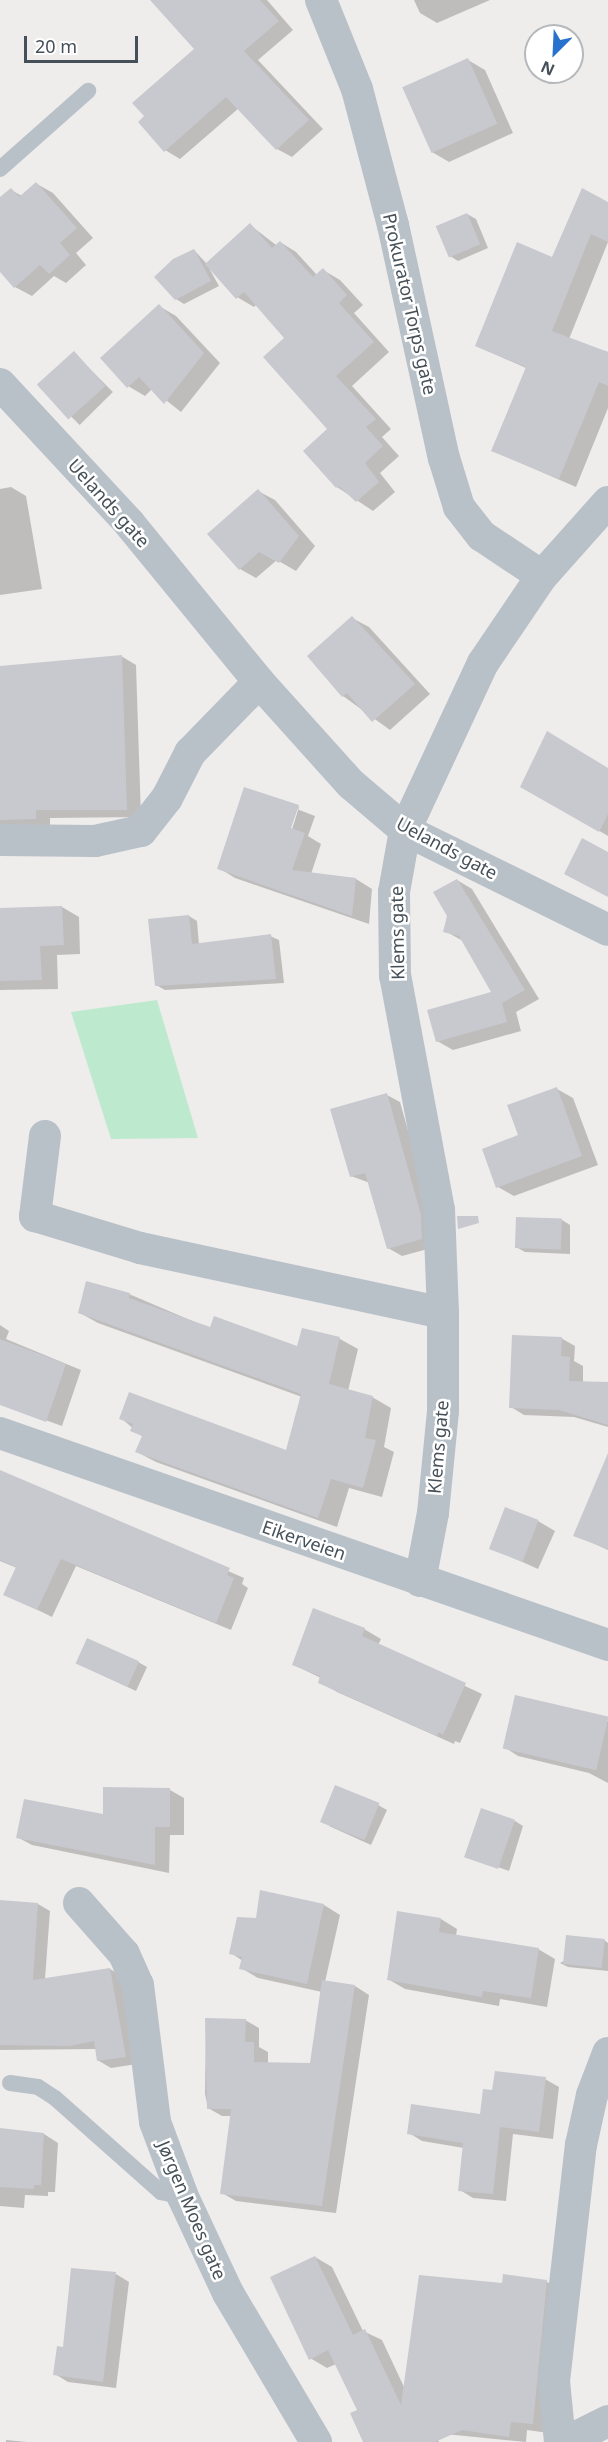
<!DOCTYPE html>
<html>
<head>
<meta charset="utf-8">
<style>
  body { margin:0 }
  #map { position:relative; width:608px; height:2442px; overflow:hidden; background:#efecec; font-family:"Noto Sans",sans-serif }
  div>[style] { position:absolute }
  .green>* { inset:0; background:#bdeace }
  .shadow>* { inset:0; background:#0003; transform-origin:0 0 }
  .building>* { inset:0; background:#c7c9cf; transform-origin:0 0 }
  .service>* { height:16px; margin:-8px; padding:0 8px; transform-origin:8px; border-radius:8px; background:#b9c1c8 }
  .minor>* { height:32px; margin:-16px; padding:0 16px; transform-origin:16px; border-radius:16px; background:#b9c1c8 }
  span { translate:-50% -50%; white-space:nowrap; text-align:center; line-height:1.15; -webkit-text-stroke:5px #fff; paint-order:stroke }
  .street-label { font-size:18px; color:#465058 }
  .north { position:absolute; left:524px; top:24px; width:60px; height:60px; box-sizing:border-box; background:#fff; border:2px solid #b5b9bc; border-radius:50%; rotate:204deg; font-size:16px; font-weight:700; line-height:24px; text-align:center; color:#465058 }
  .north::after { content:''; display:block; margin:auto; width:21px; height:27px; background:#2771cf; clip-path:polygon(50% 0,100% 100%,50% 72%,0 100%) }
  .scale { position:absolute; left:24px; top:36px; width:114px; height:27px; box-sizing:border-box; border:3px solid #465058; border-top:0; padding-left:8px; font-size:18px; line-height:21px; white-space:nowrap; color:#465058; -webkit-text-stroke:4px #fff; paint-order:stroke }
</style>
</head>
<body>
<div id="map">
  <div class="green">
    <div style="clip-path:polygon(157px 1000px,198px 1138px,111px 1139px,71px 1012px)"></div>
  </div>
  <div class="shadow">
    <div style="clip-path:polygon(152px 0,267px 0,293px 30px,258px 60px,323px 129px,292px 157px,277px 149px,239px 108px,180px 159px,165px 150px,196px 49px)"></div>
    <div style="clip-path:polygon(414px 0,490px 0,437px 23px,420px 13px)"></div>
    <div style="clip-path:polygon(468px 60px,485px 70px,513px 133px,449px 162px,432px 152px)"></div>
    <div style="clip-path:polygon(37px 184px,53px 193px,93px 238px,76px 253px,86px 265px,66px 283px,54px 276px,32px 296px,15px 287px,0 270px,0 199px,11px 190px,22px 196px)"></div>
    <div style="clip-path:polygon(608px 202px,608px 242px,569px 339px,608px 352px,608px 408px,576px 487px,493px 451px,526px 368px,476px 346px,552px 259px)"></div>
    <div style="clip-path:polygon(467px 214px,476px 219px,488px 248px,458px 261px,450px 256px)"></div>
    <div style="clip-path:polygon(250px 225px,276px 245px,280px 242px,296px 252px,317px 275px,323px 270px,340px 280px,363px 305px,354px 313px,389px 352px,352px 386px,391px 429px,382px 437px,399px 456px,380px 473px,395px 492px,373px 511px,337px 487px,329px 429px,286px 338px,257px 304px,254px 307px,237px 297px,209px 268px,219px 286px,184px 304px,176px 299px,194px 250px,207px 264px)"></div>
    <div style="clip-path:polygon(159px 306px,176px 316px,220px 363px,181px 412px,152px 389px,145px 396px,128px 386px)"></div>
    <div style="left:74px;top:353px;width:55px;height:47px;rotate:45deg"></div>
    <div style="clip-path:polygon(11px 487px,26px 496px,42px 589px,0 595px,0 489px)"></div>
    <div style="clip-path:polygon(258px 491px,275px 500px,315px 546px,296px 571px,277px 560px,256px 578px,240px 569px)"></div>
    <div style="clip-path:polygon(352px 618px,369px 627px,430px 694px,390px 730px,343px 696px,309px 656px)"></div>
    <div style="clip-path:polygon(121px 656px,136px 665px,141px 817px,50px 818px,50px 827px,0 827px,0 667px)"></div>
    <div style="clip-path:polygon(548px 733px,608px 769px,608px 836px,522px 786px)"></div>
    <div style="clip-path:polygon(evenodd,245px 789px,315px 816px,308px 836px,321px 844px,311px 874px,356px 879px,372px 889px,369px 924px,235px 878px,219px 868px,245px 789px,296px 807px,299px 807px,290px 836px,287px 835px,296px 807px)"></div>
    <div style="clip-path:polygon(457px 880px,472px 889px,539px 999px,516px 1012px,521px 1031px,453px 1050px,437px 1041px,494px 993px,463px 941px,445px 931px)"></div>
    <div style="clip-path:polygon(62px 907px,79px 917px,80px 954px,57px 955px,58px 989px,0 990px,0 909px)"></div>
    <div style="clip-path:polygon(189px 916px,197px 921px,199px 945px,270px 936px,279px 940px,284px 983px,165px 990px,156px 985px)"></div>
    <div style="clip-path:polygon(557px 1089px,573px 1098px,598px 1165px,514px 1196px,498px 1187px,520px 1136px)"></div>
    <div style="clip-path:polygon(387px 1095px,400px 1102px,434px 1223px,435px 1247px,402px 1256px,388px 1248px,370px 1183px,351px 1176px)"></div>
    <div style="clip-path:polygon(562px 1220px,570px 1225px,570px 1254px,525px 1252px,516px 1247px)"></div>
    <div style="clip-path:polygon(129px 1294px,211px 1329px,298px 1348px,303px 1330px,340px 1339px,358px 1349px,348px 1391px,372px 1397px,391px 1408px,384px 1447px,394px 1452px,382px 1497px,349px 1488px,337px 1527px,156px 1462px,137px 1452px,143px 1437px,121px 1418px,287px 1452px,302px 1397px,98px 1323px,80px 1313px)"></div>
    <div style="clip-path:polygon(0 1325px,9px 1331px,6px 1339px,81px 1370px,62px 1426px,0 1404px)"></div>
    <div style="clip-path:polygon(561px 1338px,575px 1346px,574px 1361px,583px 1366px,583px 1383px,608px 1383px,608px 1427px,574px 1417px,524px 1415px,511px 1407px)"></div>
    <div style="clip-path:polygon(608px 1455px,608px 1550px,575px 1535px)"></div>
    <div style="clip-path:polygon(0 1471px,244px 1578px,242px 1584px,248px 1588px,231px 1630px,76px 1566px,52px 1617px,5px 1594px,17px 1568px,0 1561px)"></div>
    <div style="clip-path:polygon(538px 1521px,555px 1531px,538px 1569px,491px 1548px)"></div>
    <div style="clip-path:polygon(364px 1629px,381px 1639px,378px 1645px,482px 1694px,460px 1743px,455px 1741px,454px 1744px,337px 1692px,320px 1682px,321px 1678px,294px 1665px)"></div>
    <div style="clip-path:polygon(138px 1662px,147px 1667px,136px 1691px,78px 1664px)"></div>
    <div style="clip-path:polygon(608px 1721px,608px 1783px,589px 1773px,518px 1756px,504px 1747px)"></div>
    <div style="clip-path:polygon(170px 1790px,184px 1798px,184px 1835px,170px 1835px,169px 1873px,32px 1845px,17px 1837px,104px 1816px)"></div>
    <div style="clip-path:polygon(378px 1805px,387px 1810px,371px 1845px,329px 1826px)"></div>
    <div style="clip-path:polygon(515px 1821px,523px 1826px,509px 1871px,467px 1856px)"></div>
    <div style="clip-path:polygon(0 1902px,38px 1904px,50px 1911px,45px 1979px,110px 1969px,122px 1976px,137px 2064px,111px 2068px,99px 2061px,97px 2049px,0 2050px)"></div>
    <div style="clip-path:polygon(324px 1905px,340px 1915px,325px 1982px,355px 1986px,369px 1995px,336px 2213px,236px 2201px,222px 2193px,232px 2116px,222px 2116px,208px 2108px,205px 2094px,206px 2020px,245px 2020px,259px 2028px,259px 2047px,268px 2052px,268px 2064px,311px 2064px,322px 1992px,258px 1978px,241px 1968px,243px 1961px,231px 1953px,257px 1920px)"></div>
    <div style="clip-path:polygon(441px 1919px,457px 1929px,456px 1936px,538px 1949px,555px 1959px,547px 2007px,500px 1999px,499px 2006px,405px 1989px,388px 1979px)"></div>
    <div style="clip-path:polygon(604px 1940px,608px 1943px,608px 1971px,568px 1967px,560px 1963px)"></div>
    <div style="clip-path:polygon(545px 2079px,559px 2087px,553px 2139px,513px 2134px,506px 2201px,473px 2198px,460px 2190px,464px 2148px,422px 2141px,409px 2133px,481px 2116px,494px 2091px)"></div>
    <div style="clip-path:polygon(0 2131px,44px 2134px,58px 2143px,55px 2192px,48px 2192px,48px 2196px,25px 2195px,24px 2208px,0 2206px)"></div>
    <div style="clip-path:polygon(315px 2257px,332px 2267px,363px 2331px,382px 2340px,405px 2389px,503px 2285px,504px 2276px,547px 2282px,564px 2291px,549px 2433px,527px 2430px,526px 2442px,435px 2433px,439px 2442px,365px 2442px,359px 2410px,336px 2364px,327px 2368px,310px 2358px)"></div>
    <div style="clip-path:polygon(116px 2274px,129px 2282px,116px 2388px,68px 2382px,55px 2374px)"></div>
    <div style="clip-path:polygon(6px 2440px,27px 2442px,28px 2442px,6px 2442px)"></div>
  </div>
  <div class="building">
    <div style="clip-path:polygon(150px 0,260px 0,279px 21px,244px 51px,309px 120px,276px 150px,226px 97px,164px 152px,138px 122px,144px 116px,132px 103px,194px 49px)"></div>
    <div style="left:468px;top:58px;width:72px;height:72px;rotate:66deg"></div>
    <div style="clip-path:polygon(36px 182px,77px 228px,60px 243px,70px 255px,49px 274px,40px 265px,14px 288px,0 272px,0 197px,11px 188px,19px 197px)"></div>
    <div style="clip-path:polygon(582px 188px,608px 202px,608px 242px,591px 234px,552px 331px,608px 352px,608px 386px,599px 382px,559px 479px,491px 451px,526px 367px,475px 346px,517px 242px,552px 257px)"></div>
    <div style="left:467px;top:213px;width:34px;height:34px;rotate:67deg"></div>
    <div style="clip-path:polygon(250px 223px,272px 248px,280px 241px,313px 277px,323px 268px,347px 295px,339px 303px,374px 342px,336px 376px,376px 419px,366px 427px,383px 446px,365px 463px,379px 482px,356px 502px,339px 486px,336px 488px,303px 451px,327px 429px,263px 357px,284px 338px,244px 292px,236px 299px,205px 264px)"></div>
    <div style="clip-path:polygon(194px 249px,211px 281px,175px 300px,154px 277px,173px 259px)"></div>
    <div style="clip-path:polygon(159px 304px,204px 353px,164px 404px,139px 377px,127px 388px,100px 358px)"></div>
    <div style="left:74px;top:351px;width:47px;height:50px;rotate:48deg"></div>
    <div style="clip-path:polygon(258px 489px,299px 536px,279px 563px,259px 552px,239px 570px,207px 534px)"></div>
    <div style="clip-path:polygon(352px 616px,415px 684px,372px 722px,347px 693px,342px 697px,307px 656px)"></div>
    <div style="clip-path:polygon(122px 655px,127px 810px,36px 810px,36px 819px,0 820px,0 666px)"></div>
    <div style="clip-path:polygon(547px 731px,608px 768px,608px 814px,599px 832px,520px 787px)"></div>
    <div style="clip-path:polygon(244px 787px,299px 805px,291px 828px,305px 833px,292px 870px,356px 878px,352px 916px,217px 869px)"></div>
    <div style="clip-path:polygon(582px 838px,608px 852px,608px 897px,564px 874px)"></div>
    <div style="clip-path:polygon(457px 879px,525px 990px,502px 1003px,507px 1022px,436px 1042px,427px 1010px,491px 992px,459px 936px,443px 932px,447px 916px,433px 892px)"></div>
    <div style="clip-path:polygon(62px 906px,64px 945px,40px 946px,42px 980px,0 981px,0 908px)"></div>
    <div style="clip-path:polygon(189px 915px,192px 944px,271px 934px,276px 979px,155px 986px,148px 919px)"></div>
    <div style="clip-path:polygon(557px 1087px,582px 1156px,496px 1188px,482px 1149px,518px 1135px,507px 1105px)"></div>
    <div style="clip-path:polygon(387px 1093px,421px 1215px,422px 1239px,387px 1249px,365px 1173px,350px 1177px,330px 1109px)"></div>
    <div style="clip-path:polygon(457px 1216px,478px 1216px,479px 1223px,458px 1229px)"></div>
    <div style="left:516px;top:1217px;width:46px;height:31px;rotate:2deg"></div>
    <div style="clip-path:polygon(86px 1281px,130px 1293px,129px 1298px,210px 1327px,214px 1316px,297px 1346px,302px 1328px,340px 1337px,329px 1384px,373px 1396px,365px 1438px,376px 1440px,363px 1488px,331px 1479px,318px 1518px,135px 1452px,142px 1436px,130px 1431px,133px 1424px,119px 1419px,129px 1392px,286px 1450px,301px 1394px,78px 1313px)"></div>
    <div style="clip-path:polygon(512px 1335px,562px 1337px,561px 1356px,570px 1357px,569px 1381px,608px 1382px,608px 1425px,559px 1410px,509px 1408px)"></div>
    <div style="clip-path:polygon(0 1339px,66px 1364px,46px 1422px,0 1405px)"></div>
    <div style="clip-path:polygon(608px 1453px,608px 1549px,573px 1536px)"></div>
    <div style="clip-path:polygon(0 1470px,230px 1568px,227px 1575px,234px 1578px,216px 1623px,61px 1559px,37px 1610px,3px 1595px,16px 1567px,0 1560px)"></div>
    <div style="left:505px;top:1507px;width:36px;height:45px;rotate:21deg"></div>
    <div style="clip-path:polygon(313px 1608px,365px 1628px,362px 1636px,466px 1683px,443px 1735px,438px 1732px,437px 1736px,318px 1683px,320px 1676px,292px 1665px)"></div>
    <div style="left:87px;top:1638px;width:57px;height:28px;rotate:24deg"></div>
    <div style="left:515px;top:1695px;width:96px;height:55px;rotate:13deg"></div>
    <div style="left:335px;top:1785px;width:48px;height:40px;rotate:22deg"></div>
    <div style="clip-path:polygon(103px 1787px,170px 1788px,170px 1827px,155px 1827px,155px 1865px,16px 1838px,24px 1799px,103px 1814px)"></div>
    <div style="left:481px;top:1808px;width:36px;height:52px;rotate:19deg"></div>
    <div style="clip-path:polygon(260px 1890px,324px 1904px,307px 1984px,239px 1969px,242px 1957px,229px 1954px,237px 1917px,256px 1918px)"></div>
    <div style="clip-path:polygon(0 1900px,38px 1903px,33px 1980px,110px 1968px,126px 2057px,97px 2061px,94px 2041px,70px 2046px,0 2045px)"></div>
    <div style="clip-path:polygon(397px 1911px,441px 1918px,439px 1932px,539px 1948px,531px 1998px,483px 1991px,482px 1997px,387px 1980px)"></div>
    <div style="left:566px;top:1935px;width:39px;height:29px;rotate:6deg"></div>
    <div style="clip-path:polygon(322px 1980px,355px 1985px,322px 2206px,220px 2194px,231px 2109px,207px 2109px,205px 2018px,246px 2019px,245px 2042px,254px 2042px,254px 2062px,310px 2063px)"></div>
    <div style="clip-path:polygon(495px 2071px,546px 2077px,539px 2132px,500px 2127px,493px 2194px,458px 2191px,463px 2143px,407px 2134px,411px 2104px,480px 2114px,483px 2089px,492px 2090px)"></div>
    <div style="clip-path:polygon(0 2128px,44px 2133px,41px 2185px,34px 2185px,34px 2189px,0 2187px)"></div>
    <div style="clip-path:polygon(315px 2256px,353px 2335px,365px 2329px,401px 2405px,419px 2275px,502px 2283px,503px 2274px,547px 2280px,533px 2424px,511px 2422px,509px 2437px,462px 2430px,435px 2442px,363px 2442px,350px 2413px,357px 2410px,328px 2350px,309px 2360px,270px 2277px)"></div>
    <div style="clip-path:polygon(71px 2268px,116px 2272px,103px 2382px,53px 2375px,57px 2346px,63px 2347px)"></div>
  </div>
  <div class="service">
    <div style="left:0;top:169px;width:118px;rotate:-41.6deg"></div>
    <div style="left:10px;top:2083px;width:28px;rotate:8deg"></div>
    <div style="left:38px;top:2087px;width:20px;rotate:33deg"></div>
    <div style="left:55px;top:2098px;width:142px;rotate:41.6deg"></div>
    <div style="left:161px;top:2192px;width:23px;rotate:13deg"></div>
  </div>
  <div class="minor">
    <div style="left:321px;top:0;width:96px;rotate:68deg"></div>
    <div style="left:357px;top:89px;width:141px;rotate:75.2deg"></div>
    <div style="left:393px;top:225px;width:239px;rotate:77.7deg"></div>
    <div style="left:444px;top:458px;width:51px;rotate:73deg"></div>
    <div style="left:459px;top:507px;width:37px;rotate:52deg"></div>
    <div style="left:482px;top:536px;width:72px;rotate:33.7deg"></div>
    <div style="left:0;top:384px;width:190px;rotate:47.1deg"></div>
    <div style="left:129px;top:523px;width:205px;rotate:50.7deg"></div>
    <div style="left:259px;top:682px;width:137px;rotate:48deg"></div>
    <div style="left:351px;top:784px;width:71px;rotate:40.4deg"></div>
    <div style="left:405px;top:830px;width:226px;rotate:26.2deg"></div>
    <div style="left:0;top:840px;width:95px;rotate:0.6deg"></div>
    <div style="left:95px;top:841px;width:47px;rotate:-12.3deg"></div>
    <div style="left:141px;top:831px;width:42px;rotate:-51.8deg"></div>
    <div style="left:167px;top:798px;width:51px;rotate:-62.9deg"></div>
    <div style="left:190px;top:753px;width:99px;rotate:-45.8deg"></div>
    <div style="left:45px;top:1136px;width:81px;rotate:97.1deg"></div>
    <div style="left:35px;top:1216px;width:110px;rotate:16.9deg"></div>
    <div style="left:140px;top:1248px;width:310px;rotate:12.1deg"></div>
    <div style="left:0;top:1433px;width:644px;rotate:19.22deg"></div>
    <div style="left:420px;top:1581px;width:69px;rotate:-79.2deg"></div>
    <div style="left:433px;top:1513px;width:102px;rotate:-84.4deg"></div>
    <div style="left:443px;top:1411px;width:98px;rotate:-90deg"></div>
    <div style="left:443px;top:1313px;width:103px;rotate:-92.2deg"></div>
    <div style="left:439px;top:1210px;width:238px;rotate:-100.6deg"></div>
    <div style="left:395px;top:976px;width:84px;rotate:-90.7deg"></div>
    <div style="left:394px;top:892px;width:63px;rotate:-79.9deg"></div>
    <div style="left:405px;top:830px;width:184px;rotate:-65deg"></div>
    <div style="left:483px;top:663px;width:105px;rotate:-55.9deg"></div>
    <div style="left:542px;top:576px;width:99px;rotate:-48.3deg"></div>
    <div style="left:79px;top:1903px;width:68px;rotate:48.6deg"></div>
    <div style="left:124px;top:1954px;width:34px;rotate:66deg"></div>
    <div style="left:138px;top:1985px;width:138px;rotate:82.9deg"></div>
    <div style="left:155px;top:2122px;width:80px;rotate:69.5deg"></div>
    <div style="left:183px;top:2197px;width:106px;rotate:64.9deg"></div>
    <div style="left:228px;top:2293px;width:173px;rotate:59.4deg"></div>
    <div style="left:560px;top:2442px;width:61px;rotate:-95.6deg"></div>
    <div style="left:554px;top:2381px;width:238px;rotate:-83.5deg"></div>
    <div style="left:581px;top:2145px;width:51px;rotate:-77.6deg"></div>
    <div style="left:592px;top:2095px;width:45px;rotate:-69.1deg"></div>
    <div style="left:566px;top:2442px;width:47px;rotate:-26.6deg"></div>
  </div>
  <div class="street-label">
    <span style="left:410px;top:304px;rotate:77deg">Prokurator Torps gate</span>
    <span style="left:109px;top:503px;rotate:48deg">Uelands gate</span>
    <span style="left:447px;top:848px;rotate:28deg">Uelands gate</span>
    <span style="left:397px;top:933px;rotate:-91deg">Klems gate</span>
    <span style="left:438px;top:1447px;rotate:-85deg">Klems gate</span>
    <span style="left:304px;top:1540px;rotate:19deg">Eikerveien</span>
    <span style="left:192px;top:2210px;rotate:67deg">Jørgen Moes gate</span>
  </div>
  <div class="north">N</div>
  <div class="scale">20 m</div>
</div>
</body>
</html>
